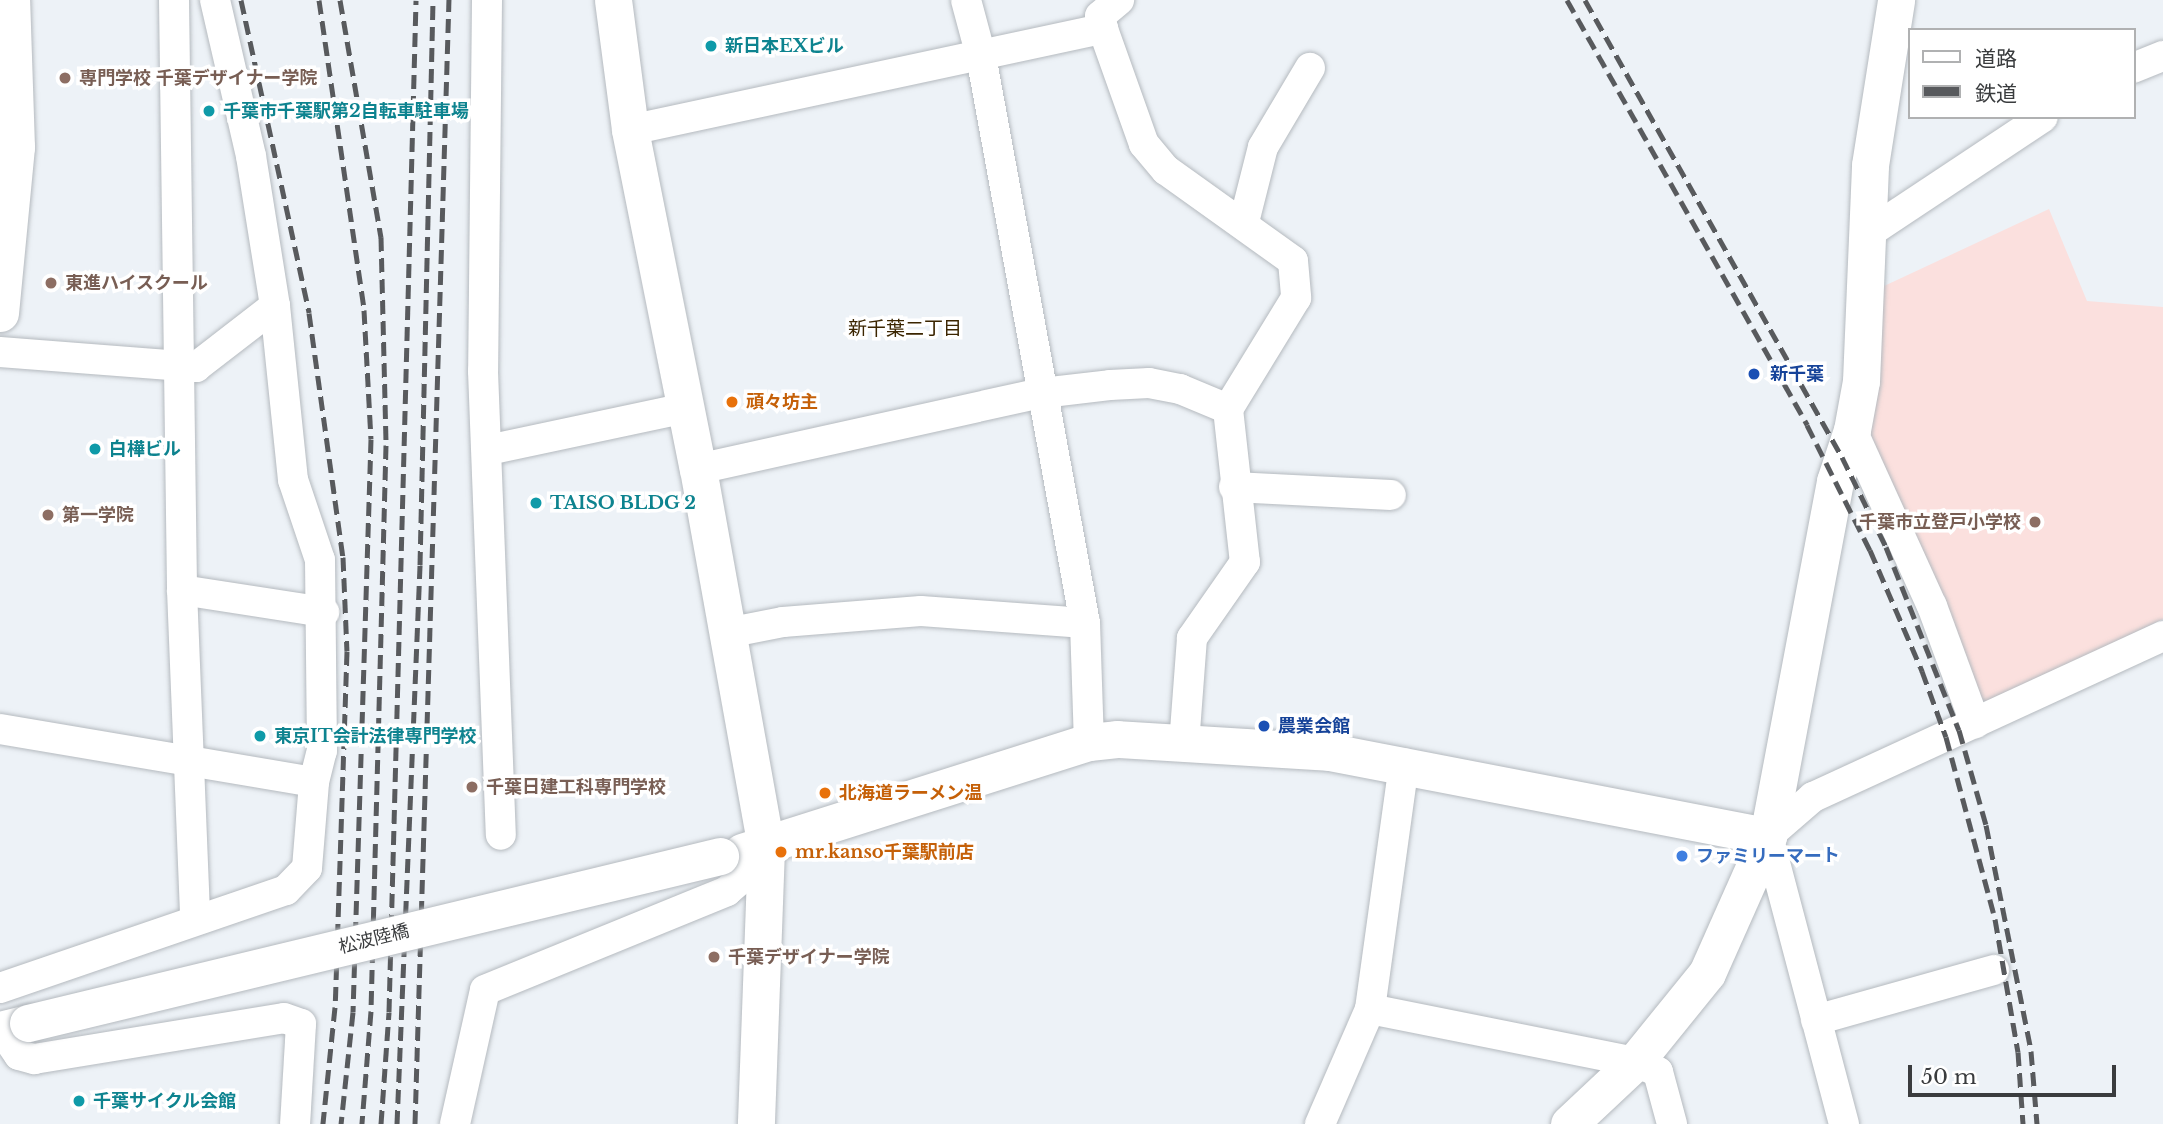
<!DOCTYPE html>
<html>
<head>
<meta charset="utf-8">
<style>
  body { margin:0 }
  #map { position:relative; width:2163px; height:1124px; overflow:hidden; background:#edf2f7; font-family:"Libre Baskerville","Noto Sans JP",serif }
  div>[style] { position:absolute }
  .education>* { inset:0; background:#fbe0de }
  .roads { filter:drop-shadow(0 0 2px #b5babf) drop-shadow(0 0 2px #b5babf) }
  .minor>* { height:30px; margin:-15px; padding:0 15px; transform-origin:15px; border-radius:15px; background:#fff }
  .tertiary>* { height:37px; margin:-18.5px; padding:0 18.5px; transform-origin:18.5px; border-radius:18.5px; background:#fff }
  .rail>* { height:5px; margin-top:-2.5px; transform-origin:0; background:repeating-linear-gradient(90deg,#585a5d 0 14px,transparent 0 21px) }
  .bridges { filter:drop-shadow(0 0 2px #b5babf) drop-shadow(0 0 2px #b5babf) }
  .tertiary-bridge>* { height:37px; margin:-18.5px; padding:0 18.5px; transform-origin:18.5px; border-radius:18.5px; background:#fff }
  .dots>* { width:19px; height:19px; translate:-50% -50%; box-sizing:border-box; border:4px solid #fff; border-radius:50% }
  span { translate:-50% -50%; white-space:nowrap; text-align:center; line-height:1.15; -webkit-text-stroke:7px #fff; paint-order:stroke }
  .culture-label { font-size:18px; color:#0d838f; font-weight:700 }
  .left { translate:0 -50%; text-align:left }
  .education-label { font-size:18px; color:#785e54; font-weight:700 }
  .right { translate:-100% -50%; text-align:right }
  .transit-label { font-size:18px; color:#164399; font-weight:700 }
  .food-label { font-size:18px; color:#c56008; font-weight:700 }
  .shop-label { font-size:18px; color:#366cbe; font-weight:700 }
  .street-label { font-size:18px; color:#3a3c3e }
  .neighbourhood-label { font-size:19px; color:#3b2500 }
  .legend { position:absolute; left:1908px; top:28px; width:228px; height:91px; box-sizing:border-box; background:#fff; border:2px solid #b0b1b2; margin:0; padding:9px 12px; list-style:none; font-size:21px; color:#3a3c3e }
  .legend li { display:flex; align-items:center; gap:14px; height:35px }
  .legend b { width:35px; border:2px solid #b0b1b2 }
  .scale { position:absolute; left:1908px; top:1065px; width:208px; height:32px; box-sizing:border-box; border:4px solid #3a3c3e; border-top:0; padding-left:9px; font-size:21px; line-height:24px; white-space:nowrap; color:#3a3c3e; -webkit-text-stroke:5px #fff; paint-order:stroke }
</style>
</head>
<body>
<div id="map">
  <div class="education">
    <div style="clip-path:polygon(2049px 209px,2087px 301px,2163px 307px,2163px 619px,1989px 704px,1979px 700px,1867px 425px,1882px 287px)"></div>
  </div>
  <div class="roads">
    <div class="minor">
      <div style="left:174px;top:0;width:590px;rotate:89.22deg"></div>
      <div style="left:182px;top:590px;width:329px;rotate:87.7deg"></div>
      <div style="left:487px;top:0;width:371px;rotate:90.6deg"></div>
      <div style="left:483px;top:371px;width:464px;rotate:87.8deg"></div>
      <div style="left:966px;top:0;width:58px;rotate:75deg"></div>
      <div style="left:981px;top:56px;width:576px;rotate:79.61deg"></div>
      <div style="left:1085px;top:623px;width:119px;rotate:88.1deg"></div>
      <div style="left:1103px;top:29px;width:122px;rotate:70.4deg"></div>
      <div style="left:1144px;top:144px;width:34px;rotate:50deg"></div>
      <div style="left:1166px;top:170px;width:156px;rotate:35.6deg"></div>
      <div style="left:1293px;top:261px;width:37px;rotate:85deg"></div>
      <div style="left:1296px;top:298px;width:130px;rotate:121.5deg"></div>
      <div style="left:1228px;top:409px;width:154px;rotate:83.7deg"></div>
      <div style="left:1245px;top:562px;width:93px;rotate:124.9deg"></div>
      <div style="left:1192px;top:638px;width:106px;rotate:94.3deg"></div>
      <div style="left:2133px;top:68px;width:32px;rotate:-22deg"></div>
      <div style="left:630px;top:130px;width:484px;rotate:-12.1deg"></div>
      <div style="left:1103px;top:29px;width:13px;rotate:-103deg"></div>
      <div style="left:1100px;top:16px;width:25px;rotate:-40deg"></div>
      <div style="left:1244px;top:222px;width:77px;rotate:-75.8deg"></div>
      <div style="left:1263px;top:147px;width:92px;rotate:-59.3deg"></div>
      <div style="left:1867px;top:234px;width:211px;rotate:-33.6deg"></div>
      <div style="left:0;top:352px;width:197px;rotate:4.4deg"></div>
      <div style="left:196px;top:367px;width:100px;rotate:-37.7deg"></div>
      <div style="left:1852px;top:430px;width:193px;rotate:65.6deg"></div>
      <div style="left:1932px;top:606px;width:125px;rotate:69.8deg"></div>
      <div style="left:488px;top:450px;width:201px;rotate:-12deg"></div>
      <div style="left:698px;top:469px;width:352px;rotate:-12.5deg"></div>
      <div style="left:1042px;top:393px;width:68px;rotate:-6.7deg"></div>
      <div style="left:1110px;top:385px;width:39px;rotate:-3deg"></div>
      <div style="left:1149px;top:383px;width:32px;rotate:11deg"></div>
      <div style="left:1180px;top:389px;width:52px;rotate:22.6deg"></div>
      <div style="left:1234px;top:487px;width:157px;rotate:2.9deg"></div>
      <div style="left:182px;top:590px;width:144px;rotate:8.8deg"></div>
      <div style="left:727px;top:633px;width:57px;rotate:-11.1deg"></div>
      <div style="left:783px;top:622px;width:138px;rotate:-4.6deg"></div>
      <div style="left:921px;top:611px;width:164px;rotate:4.2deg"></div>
      <div style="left:0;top:729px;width:318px;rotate:9.6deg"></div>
      <div style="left:0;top:988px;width:302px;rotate:-18.9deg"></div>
      <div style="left:286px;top:890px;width:30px;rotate:-46deg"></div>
      <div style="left:307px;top:868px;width:86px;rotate:-85.3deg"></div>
      <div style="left:314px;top:782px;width:32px;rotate:-76deg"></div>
      <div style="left:322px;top:751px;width:191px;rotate:-90.6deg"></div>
      <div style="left:320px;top:560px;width:84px;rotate:-108.6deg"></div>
      <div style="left:293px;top:480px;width:175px;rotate:-95.9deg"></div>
      <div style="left:275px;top:306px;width:152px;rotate:-99.1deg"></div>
      <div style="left:251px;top:156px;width:160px;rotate:-103deg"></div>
      <div style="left:1370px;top:1009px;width:270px;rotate:11.3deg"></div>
      <div style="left:1635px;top:1062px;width:25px;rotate:23deg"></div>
      <div style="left:1658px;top:1072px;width:54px;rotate:74.9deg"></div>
      <div style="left:1816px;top:1020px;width:185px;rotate:-15.7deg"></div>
      <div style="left:2px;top:1030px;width:30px;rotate:56deg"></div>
      <div style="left:19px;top:1055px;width:16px;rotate:15deg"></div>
      <div style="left:34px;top:1059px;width:253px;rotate:-9.3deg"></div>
      <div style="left:284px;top:1018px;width:18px;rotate:19deg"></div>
      <div style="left:301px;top:1024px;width:100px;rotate:93.4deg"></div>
      <div style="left:455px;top:1124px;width:137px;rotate:-77.4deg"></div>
      <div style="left:485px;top:990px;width:261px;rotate:-22.2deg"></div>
      <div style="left:727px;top:891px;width:28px;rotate:-41deg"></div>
      <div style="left:748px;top:873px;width:31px;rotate:-54deg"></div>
      <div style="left:1320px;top:1124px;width:125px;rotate:-66.5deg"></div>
      <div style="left:1370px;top:1009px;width:248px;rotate:-82.1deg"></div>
      <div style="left:1844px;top:1124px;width:298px;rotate:-104.8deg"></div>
      <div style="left:1768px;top:836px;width:60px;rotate:-40.9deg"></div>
      <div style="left:1813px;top:797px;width:385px;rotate:-24.7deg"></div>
    </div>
    <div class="tertiary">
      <div style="left:613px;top:0;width:131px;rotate:82.5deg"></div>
      <div style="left:630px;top:130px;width:346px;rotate:78.7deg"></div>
      <div style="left:698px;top:469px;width:385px;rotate:79.8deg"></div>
      <div style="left:766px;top:848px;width:276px;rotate:92.1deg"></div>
      <div style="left:0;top:313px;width:167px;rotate:-84.5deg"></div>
      <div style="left:16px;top:147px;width:147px;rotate:-91.9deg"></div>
      <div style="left:742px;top:852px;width:364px;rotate:-17.6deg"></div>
      <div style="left:1089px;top:742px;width:28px;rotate:-6deg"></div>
      <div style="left:1117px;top:739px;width:213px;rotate:3.5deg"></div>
      <div style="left:1330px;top:752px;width:446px;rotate:10.9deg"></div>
      <div style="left:0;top:1030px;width:29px;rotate:-14deg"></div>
      <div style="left:1569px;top:1124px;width:91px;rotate:-43.2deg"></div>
      <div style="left:1635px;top:1062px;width:114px;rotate:-51deg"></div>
      <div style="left:1707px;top:973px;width:150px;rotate:-66deg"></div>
      <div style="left:1768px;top:836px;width:361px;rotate:-79.3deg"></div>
      <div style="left:1835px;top:481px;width:54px;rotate:-71.6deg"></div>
      <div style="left:1852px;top:430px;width:50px;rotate:-79.6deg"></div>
      <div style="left:1861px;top:381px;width:216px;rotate:-87.6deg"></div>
      <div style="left:1870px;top:165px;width:167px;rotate:-81deg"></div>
    </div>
  </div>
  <div class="rail">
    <div style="left:241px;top:0;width:320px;rotate:77.7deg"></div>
    <div style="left:309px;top:313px;width:246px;rotate:82.1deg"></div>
    <div style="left:343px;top:557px;width:94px;rotate:87.6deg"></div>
    <div style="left:347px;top:651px;width:356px;rotate:91.9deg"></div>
    <div style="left:335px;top:1007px;width:118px;rotate:95.9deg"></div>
    <div style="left:319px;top:0;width:313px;rotate:81.7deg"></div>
    <div style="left:364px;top:310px;width:129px;rotate:86.9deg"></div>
    <div style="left:371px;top:439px;width:573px;rotate:91.8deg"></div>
    <div style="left:353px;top:1012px;width:113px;rotate:96.1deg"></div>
    <div style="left:340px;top:0;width:241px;rotate:80.2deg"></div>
    <div style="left:381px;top:237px;width:208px;rotate:88.6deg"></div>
    <div style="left:386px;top:445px;width:566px;rotate:91.52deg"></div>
    <div style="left:371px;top:1011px;width:113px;rotate:94.6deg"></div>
    <div style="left:1567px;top:0;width:488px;rotate:60.5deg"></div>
    <div style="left:1807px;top:425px;width:140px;rotate:63.3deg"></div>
    <div style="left:1870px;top:550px;width:132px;rotate:66.7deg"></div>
    <div style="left:1922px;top:671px;width:70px;rotate:70deg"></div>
    <div style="left:1946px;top:737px;width:188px;rotate:74.9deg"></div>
    <div style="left:1995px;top:919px;width:135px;rotate:80.2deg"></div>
    <div style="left:2018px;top:1052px;width:72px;rotate:86deg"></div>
    <div style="left:1585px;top:0;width:524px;rotate:60.65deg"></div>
    <div style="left:1842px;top:457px;width:100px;rotate:63.9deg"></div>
    <div style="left:1886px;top:547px;width:197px;rotate:68.3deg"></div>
    <div style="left:1959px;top:730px;width:99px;rotate:74.1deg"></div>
    <div style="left:1986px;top:825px;width:230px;rotate:78.7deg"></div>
    <div style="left:2031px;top:1051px;width:73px;rotate:85.3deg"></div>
    <div style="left:381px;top:1124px;width:112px;rotate:-85.9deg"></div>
    <div style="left:389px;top:1012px;width:1012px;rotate:-88.47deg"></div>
    <div style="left:397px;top:1124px;width:559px;rotate:-87.64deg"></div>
    <div style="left:420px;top:565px;width:565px;rotate:-88.68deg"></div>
    <div style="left:415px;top:1124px;width:1125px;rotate:-88.27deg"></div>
  </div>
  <div class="bridges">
    <div class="tertiary-bridge">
      <div style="left:28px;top:1023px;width:712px;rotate:-13.57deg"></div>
    </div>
  </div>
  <div class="dots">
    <div style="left:711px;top:46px;background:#0f9aa8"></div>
    <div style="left:65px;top:78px;background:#8d6e63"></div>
    <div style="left:209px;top:111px;background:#0f9aa8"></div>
    <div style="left:51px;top:283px;background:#8d6e63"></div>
    <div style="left:1754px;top:374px;background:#1a4fb4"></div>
    <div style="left:732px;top:402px;background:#e8710a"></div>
    <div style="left:95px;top:449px;background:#0f9aa8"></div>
    <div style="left:536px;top:503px;background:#0f9aa8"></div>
    <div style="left:48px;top:515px;background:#8d6e63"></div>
    <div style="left:2035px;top:522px;background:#8d6e63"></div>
    <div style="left:1264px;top:726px;background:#1a4fb4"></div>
    <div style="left:260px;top:736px;background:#0f9aa8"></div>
    <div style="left:472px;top:787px;background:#8d6e63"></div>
    <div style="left:825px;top:793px;background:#e8710a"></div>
    <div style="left:781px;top:852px;background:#e8710a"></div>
    <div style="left:1682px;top:856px;background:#3f7fe0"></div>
    <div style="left:714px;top:957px;background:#8d6e63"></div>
    <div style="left:79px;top:1101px;background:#0f9aa8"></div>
  </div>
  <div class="culture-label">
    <span class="left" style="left:725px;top:46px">新日本EXビル</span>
    <span class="left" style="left:223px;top:111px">千葉市千葉駅第2自転車駐車場</span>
    <span class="left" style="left:109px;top:449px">白樺ビル</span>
    <span class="left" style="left:550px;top:503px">TAISO BLDG 2</span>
    <span class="left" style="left:274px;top:736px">東京IT会計法律専門学校</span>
    <span class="left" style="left:93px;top:1101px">千葉サイクル会館</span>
  </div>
  <div class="education-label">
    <span class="left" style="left:79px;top:78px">専門学校 千葉デザイナー学院</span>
    <span class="left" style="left:65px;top:283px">東進ハイスクール</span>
    <span class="left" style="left:62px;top:515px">第一学院</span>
    <span class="right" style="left:2021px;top:522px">千葉市立登戸小学校</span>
    <span class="left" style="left:486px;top:787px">千葉日建工科専門学校</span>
    <span class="left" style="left:728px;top:957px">千葉デザイナー学院</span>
  </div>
  <div class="transit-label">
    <span class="left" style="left:1770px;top:374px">新千葉</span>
    <span class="left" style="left:1278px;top:726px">農業会館</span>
  </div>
  <div class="food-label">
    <span class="left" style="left:746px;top:402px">頑々坊主</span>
    <span class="left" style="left:839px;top:793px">北海道ラーメン温</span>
    <span class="left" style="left:795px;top:852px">mr.kanso千葉駅前店</span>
  </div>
  <div class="shop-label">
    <span class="left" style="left:1696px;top:856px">ファミリーマート</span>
  </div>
  <div class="street-label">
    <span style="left:374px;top:939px;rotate:-14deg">松波陸橋</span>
  </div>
  <div class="neighbourhood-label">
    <span style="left:905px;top:329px">新千葉二丁目</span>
  </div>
  <ul class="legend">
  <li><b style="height:9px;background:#fff"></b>道路</li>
  <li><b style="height:9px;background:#585a5d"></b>鉄道</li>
  </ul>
  <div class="scale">50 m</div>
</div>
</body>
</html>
